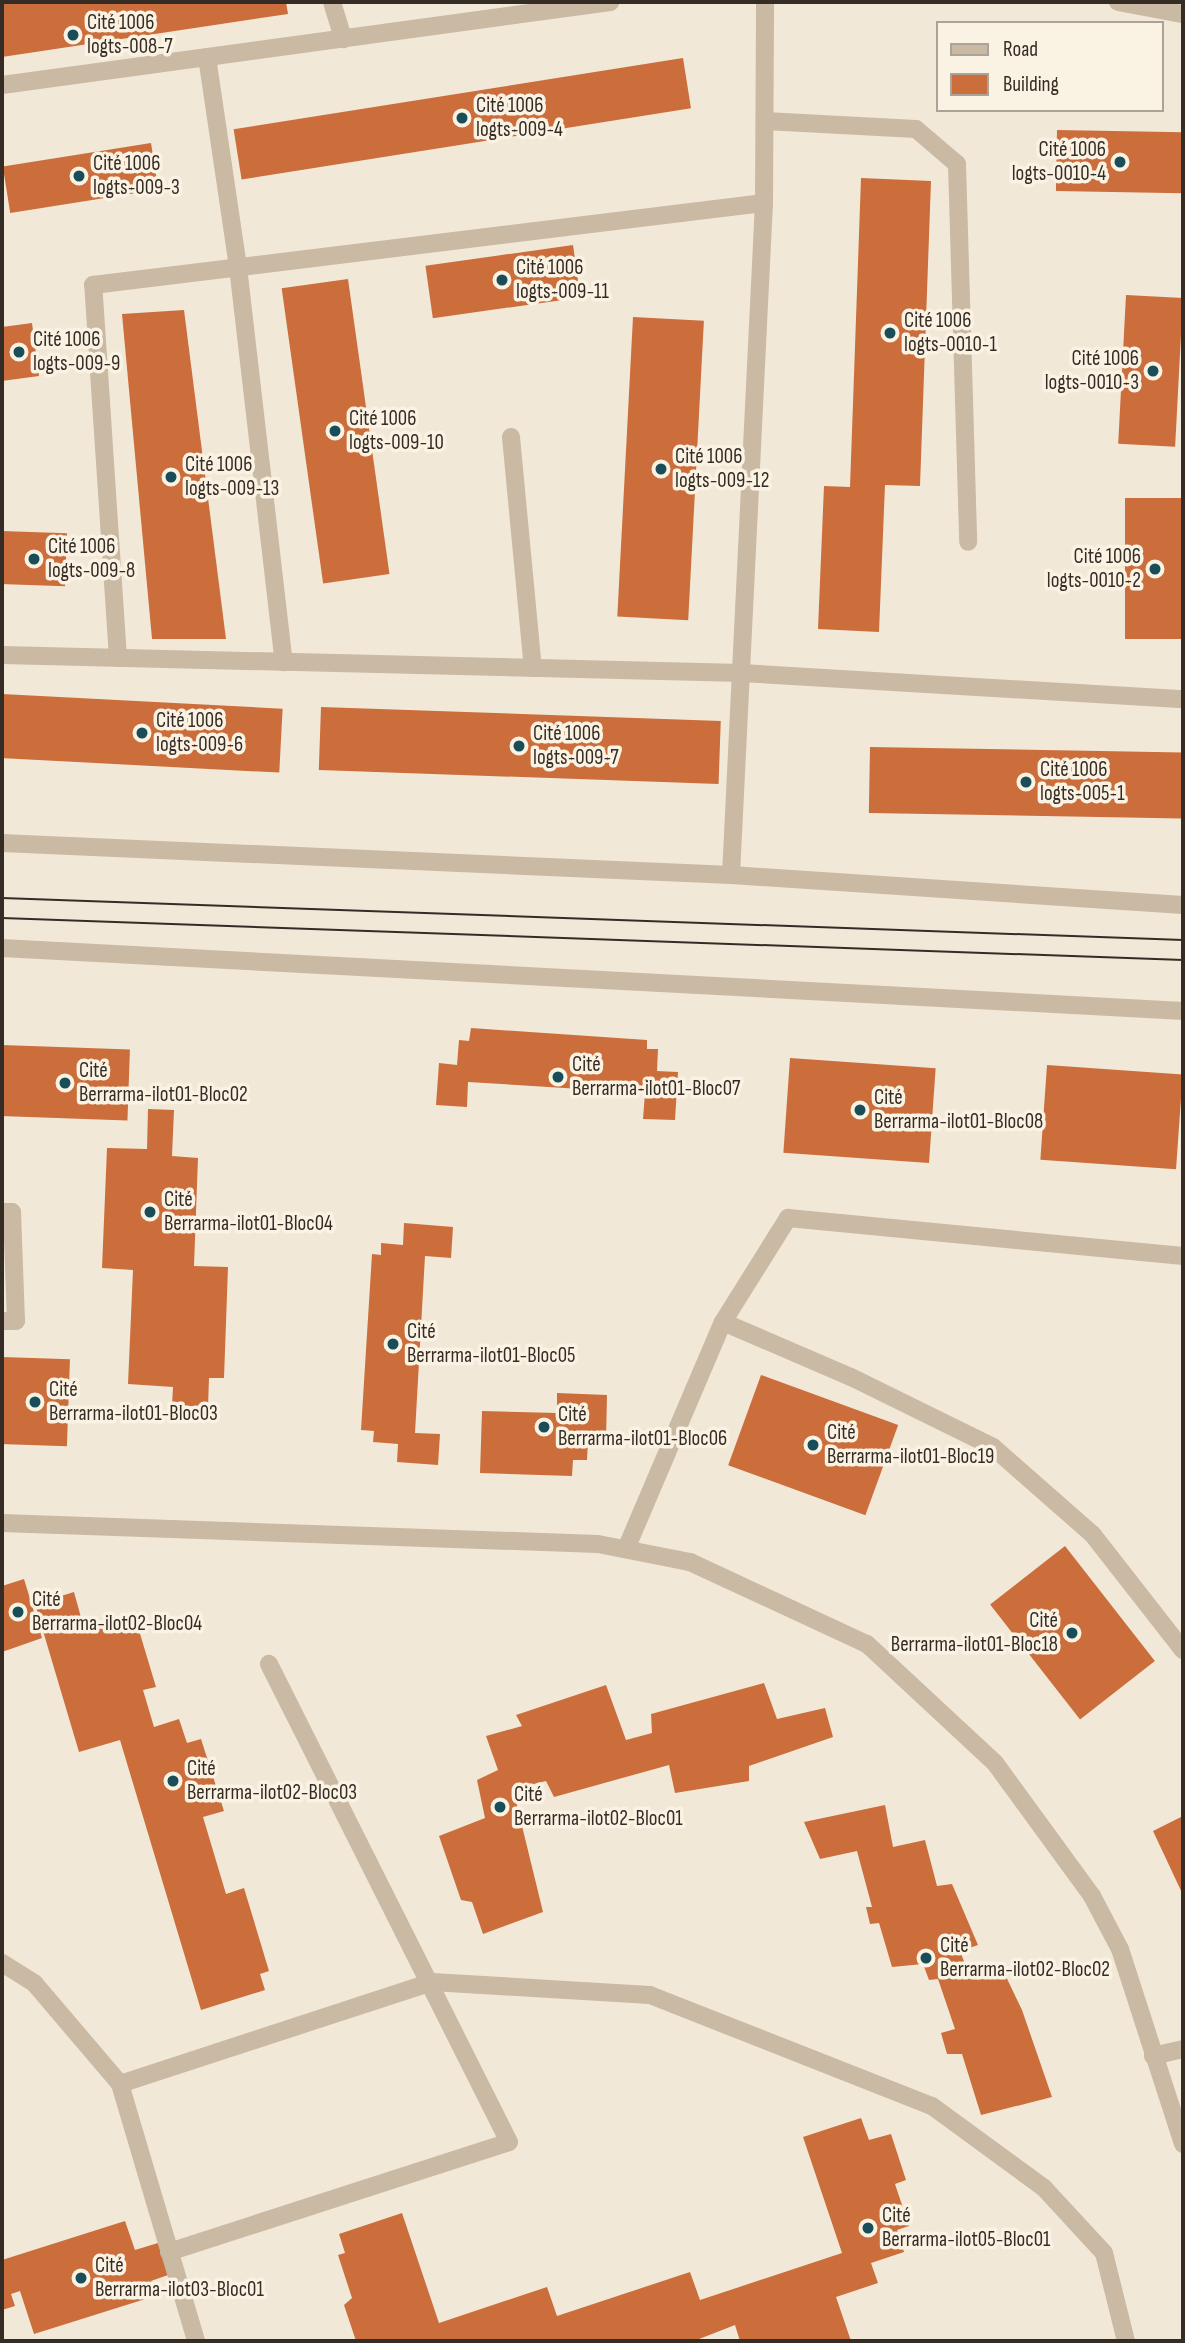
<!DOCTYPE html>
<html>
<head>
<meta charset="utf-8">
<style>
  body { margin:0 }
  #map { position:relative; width:1185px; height:2343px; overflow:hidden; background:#f2e8d7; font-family:"Sofia Sans Condensed",sans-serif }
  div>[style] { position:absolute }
  .building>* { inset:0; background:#cb6e3c; transform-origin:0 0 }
  .minor>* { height:18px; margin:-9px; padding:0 9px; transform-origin:9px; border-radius:9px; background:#cab9a3 }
  .tram>* { height:2px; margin:-1px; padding:0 1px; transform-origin:1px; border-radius:1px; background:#352c25 }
  .dots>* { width:19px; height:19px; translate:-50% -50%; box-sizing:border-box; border:4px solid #faf2e3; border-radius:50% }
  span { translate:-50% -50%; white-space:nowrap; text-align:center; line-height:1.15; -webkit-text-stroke:7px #faf2e3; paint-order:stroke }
  .poi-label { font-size:21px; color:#352c25 }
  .left { translate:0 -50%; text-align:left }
  .right { translate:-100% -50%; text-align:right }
  .frame { position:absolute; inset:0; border:4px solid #352c25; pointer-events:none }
  .legend { position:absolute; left:936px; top:21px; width:228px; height:91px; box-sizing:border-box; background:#faf2e3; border:2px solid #aba397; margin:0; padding:9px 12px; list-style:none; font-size:21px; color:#352c25 }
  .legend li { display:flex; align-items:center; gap:14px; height:35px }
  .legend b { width:35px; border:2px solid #aba397 }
</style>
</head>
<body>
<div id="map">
  <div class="building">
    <div style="clip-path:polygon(2px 2px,286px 2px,288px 14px,2px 57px)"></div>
    <div style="left:683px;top:58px;width:51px;height:455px;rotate:81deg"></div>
    <div style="left:1057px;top:130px;width:126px;height:61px;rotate:1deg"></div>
    <div style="left:151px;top:143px;width:47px;height:150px;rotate:81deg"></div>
    <div style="clip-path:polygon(861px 178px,931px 181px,920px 486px,885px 485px,879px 632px,818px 629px,824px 486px,850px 487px)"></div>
    <div style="left:573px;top:245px;width:53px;height:149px;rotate:82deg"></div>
    <div style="left:348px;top:279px;width:298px;height:67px;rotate:82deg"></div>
    <div style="left:1126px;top:295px;width:57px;height:149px;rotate:3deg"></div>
    <div style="clip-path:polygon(184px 310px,226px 639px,152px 639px,122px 314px)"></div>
    <div style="left:633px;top:317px;width:71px;height:300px;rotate:3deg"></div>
    <div style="clip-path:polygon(32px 323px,39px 376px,2px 381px,2px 327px)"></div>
    <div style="left:1183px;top:498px;width:141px;height:58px;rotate:90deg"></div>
    <div style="left:2px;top:531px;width:65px;height:53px;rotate:2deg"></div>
    <div style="left:2px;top:694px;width:281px;height:64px;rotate:3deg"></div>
    <div style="left:321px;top:707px;width:400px;height:63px;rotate:2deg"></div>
    <div style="left:870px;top:747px;width:313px;height:66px;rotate:1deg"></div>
    <div style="clip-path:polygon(471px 1028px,647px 1040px,647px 1049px,658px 1049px,657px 1071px,678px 1072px,675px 1120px,643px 1119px,645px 1093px,468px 1082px,467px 1107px,436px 1105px,439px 1063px,457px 1065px,459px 1040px,469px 1041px)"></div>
    <div style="left:2px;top:1045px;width:128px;height:71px;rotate:2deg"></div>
    <div style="left:790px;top:1058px;width:146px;height:95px;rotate:4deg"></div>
    <div style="left:1047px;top:1065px;width:136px;height:95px;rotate:4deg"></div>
    <div style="clip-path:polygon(148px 1109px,174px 1110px,172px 1156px,198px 1158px,194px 1266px,228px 1267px,224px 1378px,209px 1378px,208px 1407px,172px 1405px,173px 1387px,128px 1384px,133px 1270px,102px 1268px,107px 1148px,147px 1149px)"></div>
    <div style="clip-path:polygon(404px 1223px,453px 1227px,451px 1258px,425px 1256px,415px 1433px,440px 1434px,438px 1465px,397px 1462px,398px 1444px,373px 1442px,374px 1431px,361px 1430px,372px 1254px,381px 1255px,381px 1243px,403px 1245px)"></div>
    <div style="left:2px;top:1357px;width:68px;height:87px;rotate:2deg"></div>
    <div style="left:761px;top:1375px;width:146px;height:96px;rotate:20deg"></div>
    <div style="clip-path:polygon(557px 1393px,607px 1395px,606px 1441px,588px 1440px,587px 1460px,573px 1460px,572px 1476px,480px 1473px,482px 1411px,557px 1413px)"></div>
    <div style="left:1065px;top:1546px;width:146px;height:95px;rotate:52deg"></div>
    <div style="clip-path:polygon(24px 1579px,42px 1638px,2px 1652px,2px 1586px)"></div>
    <div style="clip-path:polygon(74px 1592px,85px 1632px,135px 1617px,156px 1687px,143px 1690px,154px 1727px,179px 1719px,187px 1743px,201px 1739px,224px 1811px,203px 1817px,226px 1894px,244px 1888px,269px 1971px,260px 1974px,265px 1990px,201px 2010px,120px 1740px,79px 1752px,35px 1604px)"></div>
    <div style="clip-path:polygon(764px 1683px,777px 1719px,825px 1708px,833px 1737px,749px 1766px,749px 1781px,675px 1793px,669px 1765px,554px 1797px,546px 1781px,513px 1789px,543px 1912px,483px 1934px,472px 1902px,461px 1900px,439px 1836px,485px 1818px,477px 1780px,498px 1770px,486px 1736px,522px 1726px,516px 1715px,606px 1685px,626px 1740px,652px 1733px,651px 1714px)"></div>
    <div style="clip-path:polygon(885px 1805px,893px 1847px,925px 1840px,937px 1886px,952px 1884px,978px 1945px,960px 1951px,967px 1969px,1000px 1964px,1022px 2010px,1052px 2097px,981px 2115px,962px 2054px,947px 2054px,941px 2033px,955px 2029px,938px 1979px,929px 1980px,923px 1964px,892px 1967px,879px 1923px,870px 1924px,866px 1907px,872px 1907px,857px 1851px,820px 1859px,804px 1822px)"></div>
    <div style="clip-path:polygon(1183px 1816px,1183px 1895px,1153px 1831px)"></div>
    <div style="clip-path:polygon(861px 2118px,869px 2140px,891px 2134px,906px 2180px,895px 2184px,909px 2226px,897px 2230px,904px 2252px,871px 2263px,878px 2283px,836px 2297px,851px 2341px,740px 2341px,735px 2325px,694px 2341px,356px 2341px,344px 2305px,352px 2298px,338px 2255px,345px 2253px,339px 2234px,402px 2213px,439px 2323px,547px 2287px,557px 2316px,690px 2272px,700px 2300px,842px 2253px,803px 2137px)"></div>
    <div style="clip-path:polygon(125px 2221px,135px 2250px,158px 2243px,168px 2275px,151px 2281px,155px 2296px,34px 2334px,20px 2291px,11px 2294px,15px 2306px,2px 2310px,2px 2260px)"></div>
  </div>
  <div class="minor">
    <div style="left:332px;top:2px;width:39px;rotate:73deg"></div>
    <div style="left:1118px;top:2px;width:66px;rotate:10.5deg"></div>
    <div style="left:207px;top:57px;width:212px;rotate:81.6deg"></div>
    <div style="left:238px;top:267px;width:398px;rotate:83.4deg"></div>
    <div style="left:2px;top:85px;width:614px;rotate:-7.77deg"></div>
    <div style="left:765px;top:121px;width:151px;rotate:3deg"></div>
    <div style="left:916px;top:129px;width:54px;rotate:40.5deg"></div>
    <div style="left:957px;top:164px;width:378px;rotate:88.3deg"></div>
    <div style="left:511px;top:437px;width:232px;rotate:84.6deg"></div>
    <div style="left:2px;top:655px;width:740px;rotate:1.39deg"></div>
    <div style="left:742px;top:673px;width:442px;rotate:3.4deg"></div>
    <div style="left:118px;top:658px;width:374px;rotate:-93.8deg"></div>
    <div style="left:93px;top:285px;width:676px;rotate:-6.97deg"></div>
    <div style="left:2px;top:843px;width:730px;rotate:2.51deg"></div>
    <div style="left:731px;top:875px;width:453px;rotate:3.8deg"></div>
    <div style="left:731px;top:875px;width:673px;rotate:-87.19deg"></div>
    <div style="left:764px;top:203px;width:201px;rotate:-89.7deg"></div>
    <div style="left:2px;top:948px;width:1183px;rotate:3.05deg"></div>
    <div style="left:2px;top:1212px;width:10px"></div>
    <div style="left:12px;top:1212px;width:109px;rotate:87.9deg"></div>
    <div style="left:16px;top:1321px;width:14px;rotate:180deg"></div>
    <div style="left:723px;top:1322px;width:139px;rotate:23.3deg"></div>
    <div style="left:851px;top:1377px;width:158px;rotate:26.2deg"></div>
    <div style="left:993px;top:1447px;width:133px;rotate:41.3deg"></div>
    <div style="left:1093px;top:1535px;width:146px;rotate:52deg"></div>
    <div style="left:2px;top:1523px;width:596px;rotate:2.02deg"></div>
    <div style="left:598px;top:1544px;width:94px;rotate:11.1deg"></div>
    <div style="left:690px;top:1562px;width:195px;rotate:24.9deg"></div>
    <div style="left:867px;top:1644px;width:175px;rotate:42.9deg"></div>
    <div style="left:995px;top:1763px;width:165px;rotate:53.9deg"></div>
    <div style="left:1092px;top:1896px;width:60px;rotate:62.2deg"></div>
    <div style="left:1120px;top:1949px;width:205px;rotate:72.1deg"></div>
    <div style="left:626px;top:1549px;width:247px;rotate:-66.9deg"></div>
    <div style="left:723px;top:1322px;width:123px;rotate:-58deg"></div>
    <div style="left:788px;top:1218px;width:397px;rotate:5.5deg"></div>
    <div style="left:2px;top:1963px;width:39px;rotate:32deg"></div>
    <div style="left:35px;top:1984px;width:131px;rotate:49.6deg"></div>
    <div style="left:120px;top:2084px;width:268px;rotate:73.5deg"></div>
    <div style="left:1153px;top:2056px;width:31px;rotate:-13deg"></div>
    <div style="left:120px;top:2084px;width:328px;rotate:-18.1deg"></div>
    <div style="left:432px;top:1982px;width:218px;rotate:3.4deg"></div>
    <div style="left:650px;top:1995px;width:303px;rotate:21.5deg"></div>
    <div style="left:932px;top:2106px;width:139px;rotate:36.2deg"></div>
    <div style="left:1044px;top:2188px;width:88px;rotate:47.3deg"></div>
    <div style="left:1104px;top:2253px;width:91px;rotate:76deg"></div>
    <div style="left:169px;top:2252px;width:357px;rotate:-17.9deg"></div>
    <div style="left:509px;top:2142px;width:535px;rotate:-116.66deg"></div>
  </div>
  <div class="tram">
    <div style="left:2px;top:898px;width:1182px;rotate:2.04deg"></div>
    <div style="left:2px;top:918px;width:1182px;rotate:2.04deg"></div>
  </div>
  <div class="dots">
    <div style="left:73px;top:35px;background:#194d58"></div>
    <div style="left:462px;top:118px;background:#194d58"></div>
    <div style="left:1120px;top:162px;background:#194d58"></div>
    <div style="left:79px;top:176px;background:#194d58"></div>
    <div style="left:502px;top:280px;background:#194d58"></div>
    <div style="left:890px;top:333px;background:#194d58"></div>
    <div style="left:19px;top:352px;background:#194d58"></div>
    <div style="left:1153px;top:371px;background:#194d58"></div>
    <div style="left:335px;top:431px;background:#194d58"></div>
    <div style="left:661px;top:469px;background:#194d58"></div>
    <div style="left:171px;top:477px;background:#194d58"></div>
    <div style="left:34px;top:559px;background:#194d58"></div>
    <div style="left:1155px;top:569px;background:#194d58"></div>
    <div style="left:142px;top:733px;background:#194d58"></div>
    <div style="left:519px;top:746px;background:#194d58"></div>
    <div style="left:1026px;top:782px;background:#194d58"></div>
    <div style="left:558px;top:1077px;background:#194d58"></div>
    <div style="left:65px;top:1083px;background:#194d58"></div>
    <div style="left:860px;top:1110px;background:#194d58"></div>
    <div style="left:150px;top:1212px;background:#194d58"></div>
    <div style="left:393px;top:1344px;background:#194d58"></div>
    <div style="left:35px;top:1402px;background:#194d58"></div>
    <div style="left:544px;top:1427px;background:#194d58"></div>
    <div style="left:813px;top:1445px;background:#194d58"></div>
    <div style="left:18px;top:1612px;background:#194d58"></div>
    <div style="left:1072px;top:1633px;background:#194d58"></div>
    <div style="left:173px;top:1781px;background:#194d58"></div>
    <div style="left:500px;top:1807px;background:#194d58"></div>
    <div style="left:926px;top:1958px;background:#194d58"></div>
    <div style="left:868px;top:2228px;background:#194d58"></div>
    <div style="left:81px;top:2278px;background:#194d58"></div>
  </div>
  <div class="poi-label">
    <span class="left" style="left:87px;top:35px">Cité 1006<br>logts-008-7</span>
    <span class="left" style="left:476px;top:118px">Cité 1006<br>logts-009-4</span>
    <span class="right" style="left:1106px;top:162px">Cité 1006<br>logts-0010-4</span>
    <span class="left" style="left:93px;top:176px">Cité 1006<br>logts-009-3</span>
    <span class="left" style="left:516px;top:280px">Cité 1006<br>logts-009-11</span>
    <span class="left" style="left:904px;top:333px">Cité 1006<br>logts-0010-1</span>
    <span class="left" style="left:33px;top:352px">Cité 1006<br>logts-009-9</span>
    <span class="right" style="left:1139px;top:371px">Cité 1006<br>logts-0010-3</span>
    <span class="left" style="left:349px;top:431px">Cité 1006<br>logts-009-10</span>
    <span class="left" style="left:675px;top:469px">Cité 1006<br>logts-009-12</span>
    <span class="left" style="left:185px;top:477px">Cité 1006<br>logts-009-13</span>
    <span class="left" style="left:48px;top:559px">Cité 1006<br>logts-009-8</span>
    <span class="right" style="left:1141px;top:569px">Cité 1006<br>logts-0010-2</span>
    <span class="left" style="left:156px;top:733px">Cité 1006<br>logts-009-6</span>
    <span class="left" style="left:533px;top:746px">Cité 1006<br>logts-009-7</span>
    <span class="left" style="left:1040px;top:782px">Cité 1006<br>logts-005-1</span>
    <span class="left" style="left:572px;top:1077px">Cité<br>Berrarma-ilot01-Bloc07</span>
    <span class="left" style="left:79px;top:1083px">Cité<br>Berrarma-ilot01-Bloc02</span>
    <span class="left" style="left:874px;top:1110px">Cité<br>Berrarma-ilot01-Bloc08</span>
    <span class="left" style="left:164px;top:1212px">Cité<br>Berrarma-ilot01-Bloc04</span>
    <span class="left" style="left:407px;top:1344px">Cité<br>Berrarma-ilot01-Bloc05</span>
    <span class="left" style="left:49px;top:1402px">Cité<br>Berrarma-ilot01-Bloc03</span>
    <span class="left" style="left:558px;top:1427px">Cité<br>Berrarma-ilot01-Bloc06</span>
    <span class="left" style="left:827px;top:1445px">Cité<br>Berrarma-ilot01-Bloc19</span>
    <span class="left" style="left:32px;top:1612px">Cité<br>Berrarma-ilot02-Bloc04</span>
    <span class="right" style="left:1058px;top:1633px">Cité<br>Berrarma-ilot01-Bloc18</span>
    <span class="left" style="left:187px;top:1781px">Cité<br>Berrarma-ilot02-Bloc03</span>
    <span class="left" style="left:514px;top:1807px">Cité<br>Berrarma-ilot02-Bloc01</span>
    <span class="left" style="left:940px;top:1958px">Cité<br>Berrarma-ilot02-Bloc02</span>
    <span class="left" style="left:882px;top:2228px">Cité<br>Berrarma-ilot05-Bloc01</span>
    <span class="left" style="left:95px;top:2278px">Cité<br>Berrarma-ilot03-Bloc01</span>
  </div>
  <div class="frame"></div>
  <ul class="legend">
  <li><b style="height:9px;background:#cab9a3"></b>Road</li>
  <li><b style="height:19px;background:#cb6e3c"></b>Building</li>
  </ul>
</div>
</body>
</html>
